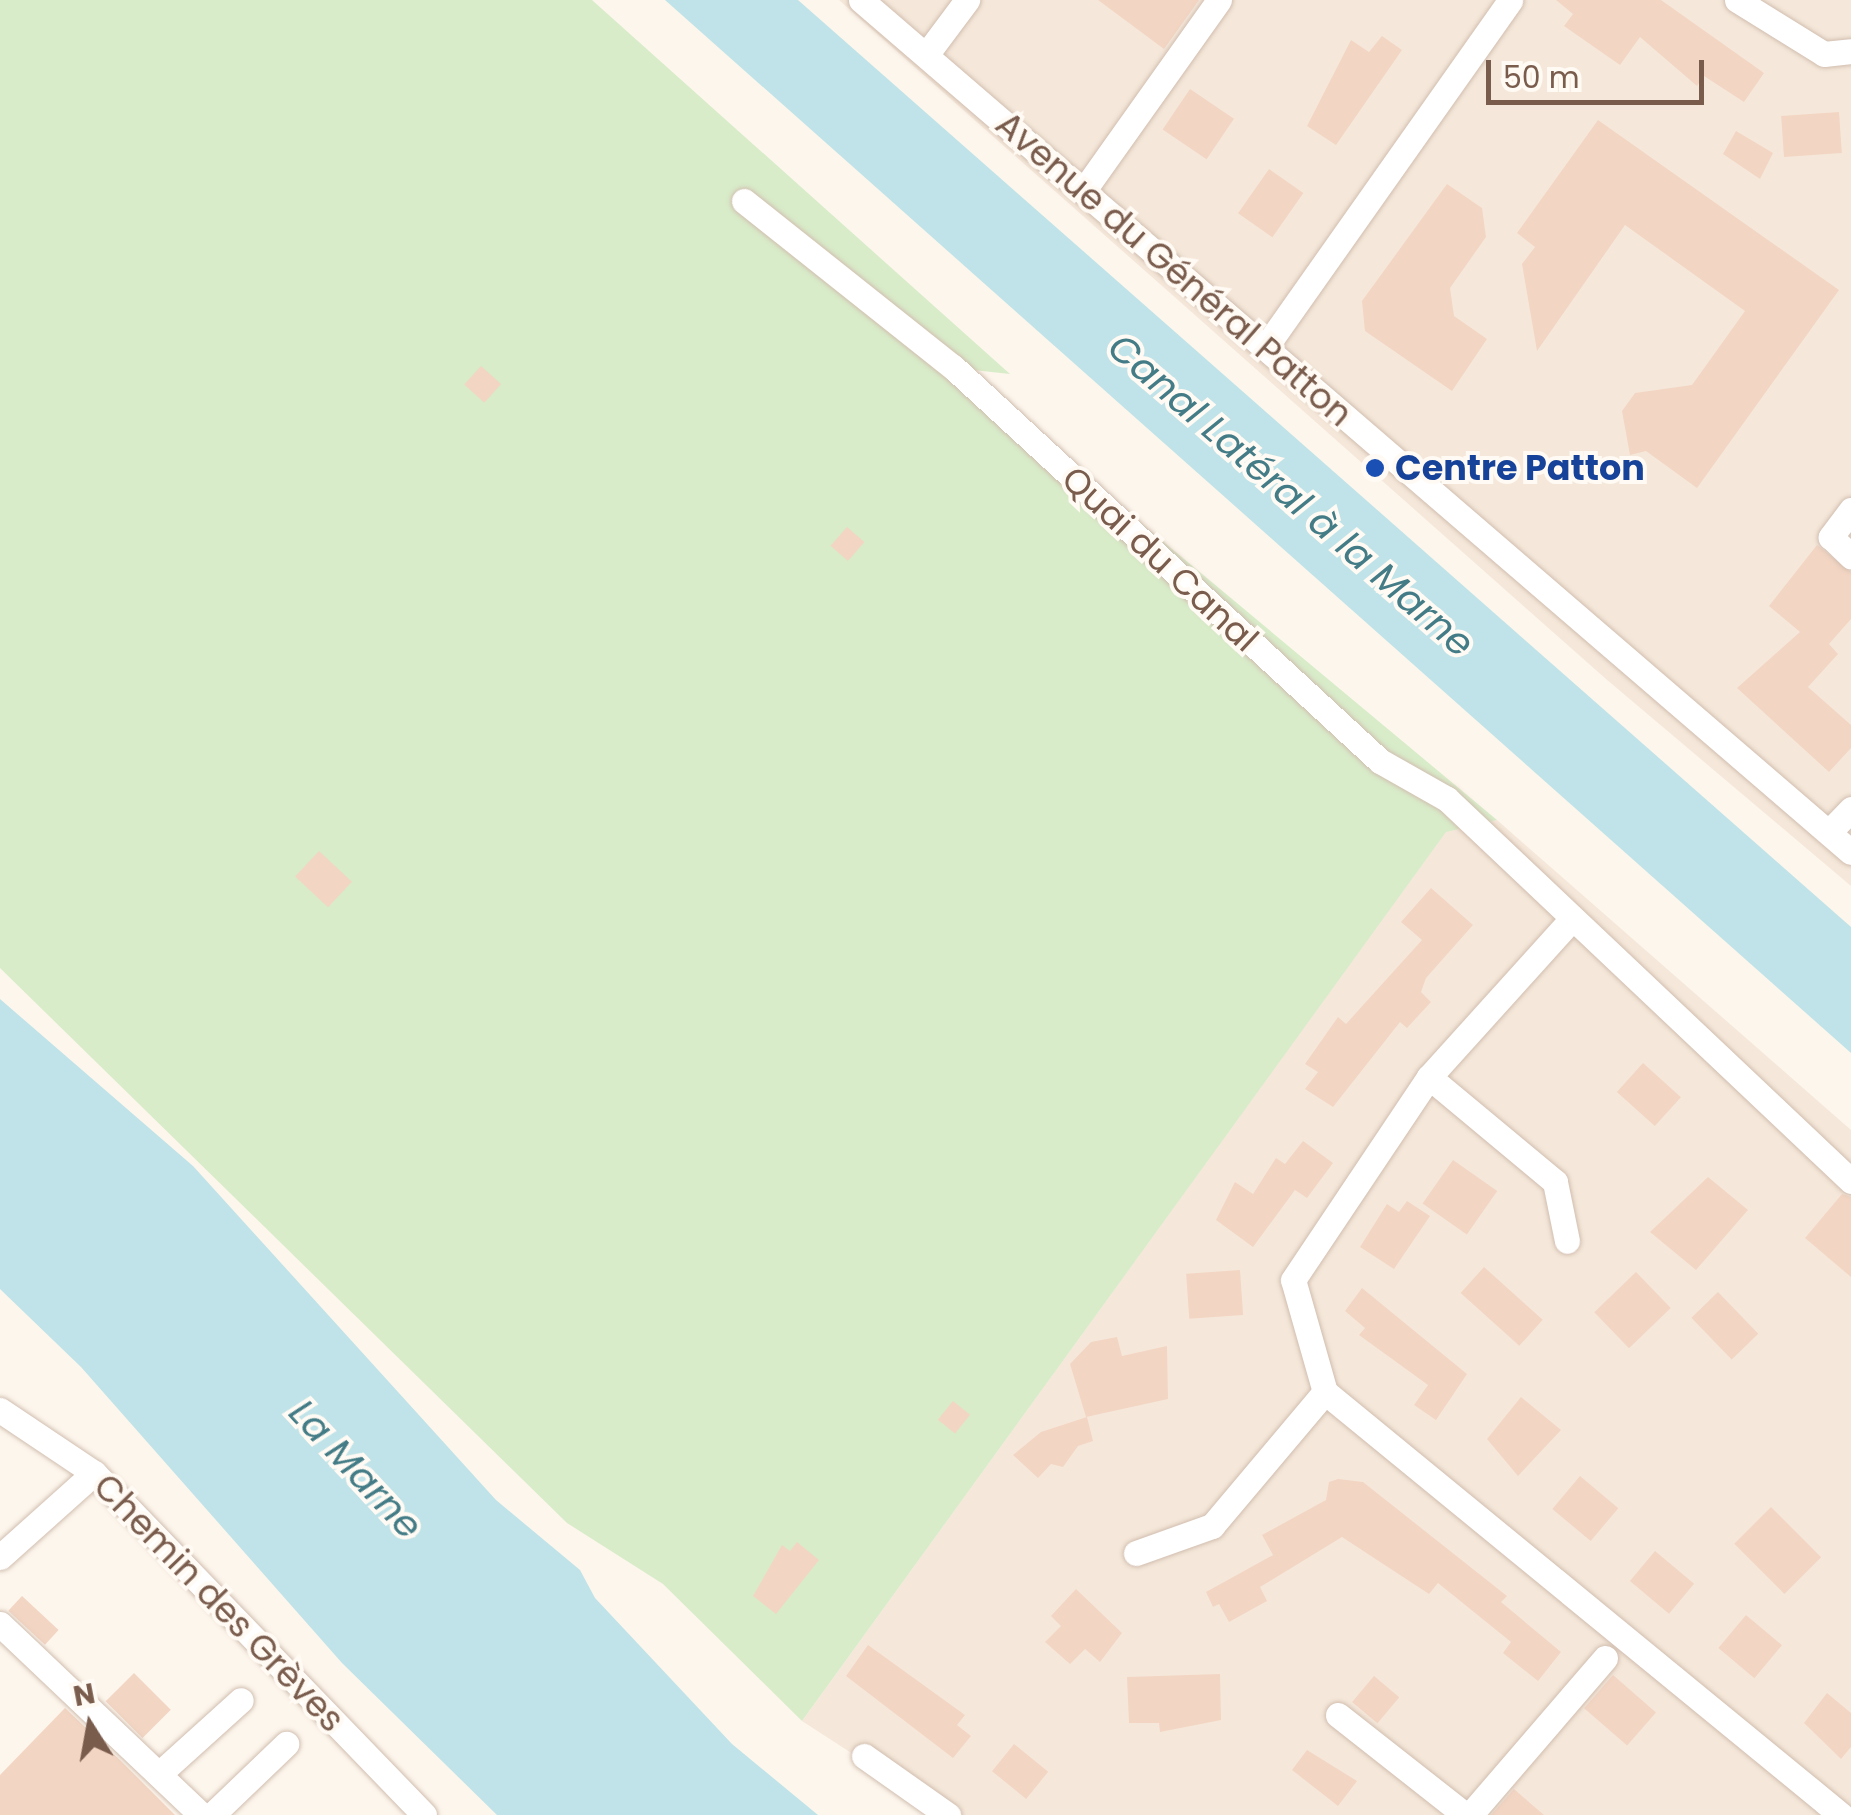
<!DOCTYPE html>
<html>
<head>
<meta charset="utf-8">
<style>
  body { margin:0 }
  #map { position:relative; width:1851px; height:1815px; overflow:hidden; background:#fdf6ec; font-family:Poppins,sans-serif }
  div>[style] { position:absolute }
  .residential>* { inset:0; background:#f5e8da }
  .green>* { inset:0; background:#d8ecc9 }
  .water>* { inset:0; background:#bfe3e8 }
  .building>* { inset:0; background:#f3d5c3; transform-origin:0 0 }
  .roads { filter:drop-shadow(0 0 2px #d1beb0) drop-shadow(0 0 2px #d1beb0) }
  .street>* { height:25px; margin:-12.5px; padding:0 12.5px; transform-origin:12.5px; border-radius:12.5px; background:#fff }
  .dots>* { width:28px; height:28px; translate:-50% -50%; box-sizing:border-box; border:5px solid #fffaf3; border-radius:50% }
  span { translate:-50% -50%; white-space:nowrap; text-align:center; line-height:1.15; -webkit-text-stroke:8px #fffaf3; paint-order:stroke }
  .street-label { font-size:35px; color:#7a5c4d }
  .transit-label { font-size:35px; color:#164399; font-weight:700 }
  .left { translate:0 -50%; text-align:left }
  .water-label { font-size:38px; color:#437c86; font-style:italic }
  .north { position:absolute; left:40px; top:1675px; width:100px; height:100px; -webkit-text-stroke:8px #fffaf3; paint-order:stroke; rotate:349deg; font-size:28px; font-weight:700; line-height:40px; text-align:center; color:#7a5c4d }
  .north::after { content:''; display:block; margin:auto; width:35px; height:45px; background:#7a5c4d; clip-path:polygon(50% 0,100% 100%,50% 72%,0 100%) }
  .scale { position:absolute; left:1486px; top:60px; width:218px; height:45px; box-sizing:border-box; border:5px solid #7a5c4d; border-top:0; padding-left:12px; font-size:30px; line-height:35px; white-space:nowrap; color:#7a5c4d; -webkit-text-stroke:8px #fffaf3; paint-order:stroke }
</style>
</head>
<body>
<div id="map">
  <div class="residential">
    <div style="clip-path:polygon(839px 0,1851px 0,1851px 886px,1606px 679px)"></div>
    <div style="clip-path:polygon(1497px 820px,1851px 1130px,1851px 1815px,947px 1815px,802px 1721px,1446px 831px)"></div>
  </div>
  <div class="green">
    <div style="clip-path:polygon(0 0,592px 0,1010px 374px,955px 368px,1497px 820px,1446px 832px,802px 1721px,663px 1584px,567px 1523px,0 968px)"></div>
  </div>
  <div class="water">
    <div style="clip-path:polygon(665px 0,798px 0,1851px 927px,1851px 1053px)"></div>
    <div style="clip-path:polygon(0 999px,193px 1166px,496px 1500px,580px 1570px,595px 1598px,732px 1744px,818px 1815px,497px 1815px,342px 1663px,81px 1367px,0 1289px)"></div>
  </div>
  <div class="building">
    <div style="clip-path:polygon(1098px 0,1199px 0,1164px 49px)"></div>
    <div style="clip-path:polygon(1556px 0,1661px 0,1764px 73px,1744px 102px,1704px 76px,1697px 86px,1640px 37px,1620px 65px,1564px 26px,1573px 14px)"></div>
    <div style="clip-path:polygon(1382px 36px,1402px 50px,1336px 145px,1307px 126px,1351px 40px,1369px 52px)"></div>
    <div style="left:1190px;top:89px;width:53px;height:49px;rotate:34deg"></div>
    <div style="left:1839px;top:112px;width:41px;height:58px;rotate:86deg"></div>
    <div style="clip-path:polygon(1598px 120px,1839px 290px,1697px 488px,1646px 451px,1630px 455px,1622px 411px,1635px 393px,1692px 385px,1745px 311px,1625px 225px,1537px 351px,1522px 264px,1535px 247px,1517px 233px)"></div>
    <div style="clip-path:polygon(1736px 131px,1773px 153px,1760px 179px,1723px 154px)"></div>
    <div style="left:1269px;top:169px;width:42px;height:54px;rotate:35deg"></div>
    <div style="clip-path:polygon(1447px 184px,1482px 208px,1486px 237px,1450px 288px,1454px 316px,1487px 339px,1452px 391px,1365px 331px,1362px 301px)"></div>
    <div style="left:481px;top:366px;width:27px;height:25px;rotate:42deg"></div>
    <div style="left:847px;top:527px;width:23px;height:25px;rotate:41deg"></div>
    <div style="clip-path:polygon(1817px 545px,1851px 572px,1851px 619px,1829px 644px,1838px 654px,1808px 687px,1851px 725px,1851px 748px,1829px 772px,1737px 688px,1800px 632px,1769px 606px)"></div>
    <div style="left:319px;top:851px;width:45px;height:35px;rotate:43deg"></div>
    <div style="clip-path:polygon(1431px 888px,1473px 925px,1426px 978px,1421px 992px,1431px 1002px,1407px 1028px,1400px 1022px,1333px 1107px,1305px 1089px,1318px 1072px,1305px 1064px,1338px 1017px,1346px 1024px,1422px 940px,1401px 922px)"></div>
    <div style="left:1643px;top:1063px;width:51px;height:39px;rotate:42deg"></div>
    <div style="clip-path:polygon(1303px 1141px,1333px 1163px,1307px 1198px,1295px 1190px,1253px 1247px,1216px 1220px,1235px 1182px,1253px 1194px,1276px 1158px,1285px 1164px)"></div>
    <div style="left:1453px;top:1160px;width:54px;height:53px;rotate:35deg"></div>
    <div style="clip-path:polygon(1708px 1177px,1748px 1210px,1696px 1270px,1650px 1232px)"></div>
    <div style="clip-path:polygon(1842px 1194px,1851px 1197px,1851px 1277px,1805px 1238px)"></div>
    <div style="clip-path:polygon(1407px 1201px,1430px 1216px,1394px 1269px,1360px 1247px,1387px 1204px,1399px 1212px)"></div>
    <div style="left:1484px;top:1267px;width:79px;height:35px;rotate:42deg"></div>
    <div style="left:1240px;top:1270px;width:45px;height:54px;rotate:86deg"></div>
    <div style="left:1636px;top:1272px;width:50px;height:58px;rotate:46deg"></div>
    <div style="clip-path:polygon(1362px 1288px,1467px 1374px,1436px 1420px,1414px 1405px,1428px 1385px,1359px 1335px,1365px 1328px,1345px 1311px)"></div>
    <div style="left:1718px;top:1292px;width:58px;height:37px;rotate:46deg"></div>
    <div style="clip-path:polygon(1117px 1337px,1122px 1356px,1167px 1346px,1168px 1399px,1086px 1417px,1070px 1364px,1091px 1342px)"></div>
    <div style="clip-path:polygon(1521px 1397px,1561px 1430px,1518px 1476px,1487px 1439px)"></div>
    <div style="left:953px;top:1401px;width:22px;height:24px;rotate:39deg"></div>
    <div style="clip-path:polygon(1087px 1417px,1093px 1441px,1078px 1446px,1063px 1467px,1051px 1464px,1038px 1478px,1013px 1455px,1041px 1432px)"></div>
    <div style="left:1580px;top:1476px;width:50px;height:43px;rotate:40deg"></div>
    <div style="clip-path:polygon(1338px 1479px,1363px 1482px,1507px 1596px,1501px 1602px,1561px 1652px,1538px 1681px,1503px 1653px,1511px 1642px,1438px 1583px,1429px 1594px,1342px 1537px,1260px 1587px,1267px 1601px,1229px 1622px,1219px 1604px,1213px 1607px,1206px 1592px,1273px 1555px,1262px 1535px,1326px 1500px,1329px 1482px)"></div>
    <div style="left:1771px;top:1507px;width:71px;height:52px;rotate:45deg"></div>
    <div style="clip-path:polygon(797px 1542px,819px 1560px,776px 1614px,753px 1596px,782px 1545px,790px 1551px)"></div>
    <div style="left:1655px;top:1551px;width:51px;height:39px;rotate:40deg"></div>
    <div style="clip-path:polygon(1076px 1589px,1122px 1633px,1100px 1662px,1085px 1649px,1070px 1664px,1045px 1642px,1061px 1626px,1051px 1616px)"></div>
    <div style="left:22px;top:1596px;width:50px;height:20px;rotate:43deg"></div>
    <div style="left:1746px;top:1615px;width:47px;height:43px;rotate:40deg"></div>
    <div style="clip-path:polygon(868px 1645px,965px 1715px,957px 1725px,971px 1736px,953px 1758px,846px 1676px)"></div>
    <div style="left:134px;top:1673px;width:52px;height:40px;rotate:45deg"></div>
    <div style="clip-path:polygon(1220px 1674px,1221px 1720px,1160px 1732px,1159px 1723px,1129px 1723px,1127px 1677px)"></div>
    <div style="left:1613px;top:1675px;width:57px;height:44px;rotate:41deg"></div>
    <div style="left:1374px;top:1676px;width:33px;height:34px;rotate:40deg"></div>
    <div style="clip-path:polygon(1827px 1693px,1851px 1713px,1851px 1747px,1841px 1759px,1804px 1723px)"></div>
    <div style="clip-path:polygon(65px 1708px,121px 1761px,175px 1815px,0 1815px,0 1775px)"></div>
    <div style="left:1014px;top:1744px;width:44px;height:35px;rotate:39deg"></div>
    <div style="clip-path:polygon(1307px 1750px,1357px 1781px,1338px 1806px,1292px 1770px)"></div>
    <div style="clip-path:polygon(1514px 1789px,1544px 1815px,1491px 1815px)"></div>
  </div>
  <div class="roads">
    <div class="street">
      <div style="left:861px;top:0;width:1306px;rotate:40.72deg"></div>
      <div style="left:1737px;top:0;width:102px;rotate:31.8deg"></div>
      <div style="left:1824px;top:54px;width:27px;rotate:-6deg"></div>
      <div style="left:926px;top:55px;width:69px;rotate:-53.3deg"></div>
      <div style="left:1084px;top:190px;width:233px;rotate:-54.6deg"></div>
      <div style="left:744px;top:201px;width:267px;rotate:38.5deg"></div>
      <div style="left:953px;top:367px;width:581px;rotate:42.7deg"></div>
      <div style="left:1380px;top:761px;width:77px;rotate:29.6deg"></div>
      <div style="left:1447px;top:799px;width:556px;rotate:43.4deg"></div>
      <div style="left:1267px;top:345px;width:422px;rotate:-54.8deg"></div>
      <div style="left:1851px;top:510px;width:34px;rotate:127deg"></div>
      <div style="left:1831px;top:537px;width:28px;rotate:44deg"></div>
      <div style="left:1829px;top:832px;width:32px;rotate:-46deg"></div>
      <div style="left:1429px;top:1077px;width:164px;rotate:39.8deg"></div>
      <div style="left:1555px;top:1182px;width:60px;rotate:78.5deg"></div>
      <div style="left:1325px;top:1392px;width:667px;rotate:39.34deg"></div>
      <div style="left:0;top:1410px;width:113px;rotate:33.8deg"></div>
      <div style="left:94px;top:1473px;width:475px;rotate:46deg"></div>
      <div style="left:1136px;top:1553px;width:81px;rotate:-19.6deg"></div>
      <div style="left:1212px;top:1526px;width:175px;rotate:-49.9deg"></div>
      <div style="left:1325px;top:1392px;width:116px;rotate:-105.9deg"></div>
      <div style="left:1293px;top:1280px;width:244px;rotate:-56.2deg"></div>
      <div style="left:1429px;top:1077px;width:209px;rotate:-47.9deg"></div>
      <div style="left:0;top:1557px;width:126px;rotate:-41.8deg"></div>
      <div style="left:0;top:1624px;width:277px;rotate:43.5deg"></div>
      <div style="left:1338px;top:1715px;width:162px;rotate:38.2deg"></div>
      <div style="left:864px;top:1756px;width:103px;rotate:35.1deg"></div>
      <div style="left:159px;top:1774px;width:110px;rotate:-42.1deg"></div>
      <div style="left:212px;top:1815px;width:103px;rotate:-43.8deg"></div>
      <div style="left:1470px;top:1815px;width:207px;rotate:-49.3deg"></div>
    </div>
  </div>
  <div class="dots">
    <div style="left:1375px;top:468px;background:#1a4fb4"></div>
  </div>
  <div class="street-label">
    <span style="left:1174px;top:269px;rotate:41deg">Avenue du Général Patton</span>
    <span style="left:1160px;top:559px;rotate:43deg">Quai du Canal</span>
    <span style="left:219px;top:1603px;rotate:46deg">Chemin des Grèves</span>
  </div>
  <div class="transit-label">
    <span class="left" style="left:1395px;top:468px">Centre Patton</span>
  </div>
  <div class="water-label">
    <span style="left:1291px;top:495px;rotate:41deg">Canal Latéral à la Marne</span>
    <span style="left:356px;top:1469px;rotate:47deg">La Marne</span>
  </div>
  <div class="north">N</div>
  <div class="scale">50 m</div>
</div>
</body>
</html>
